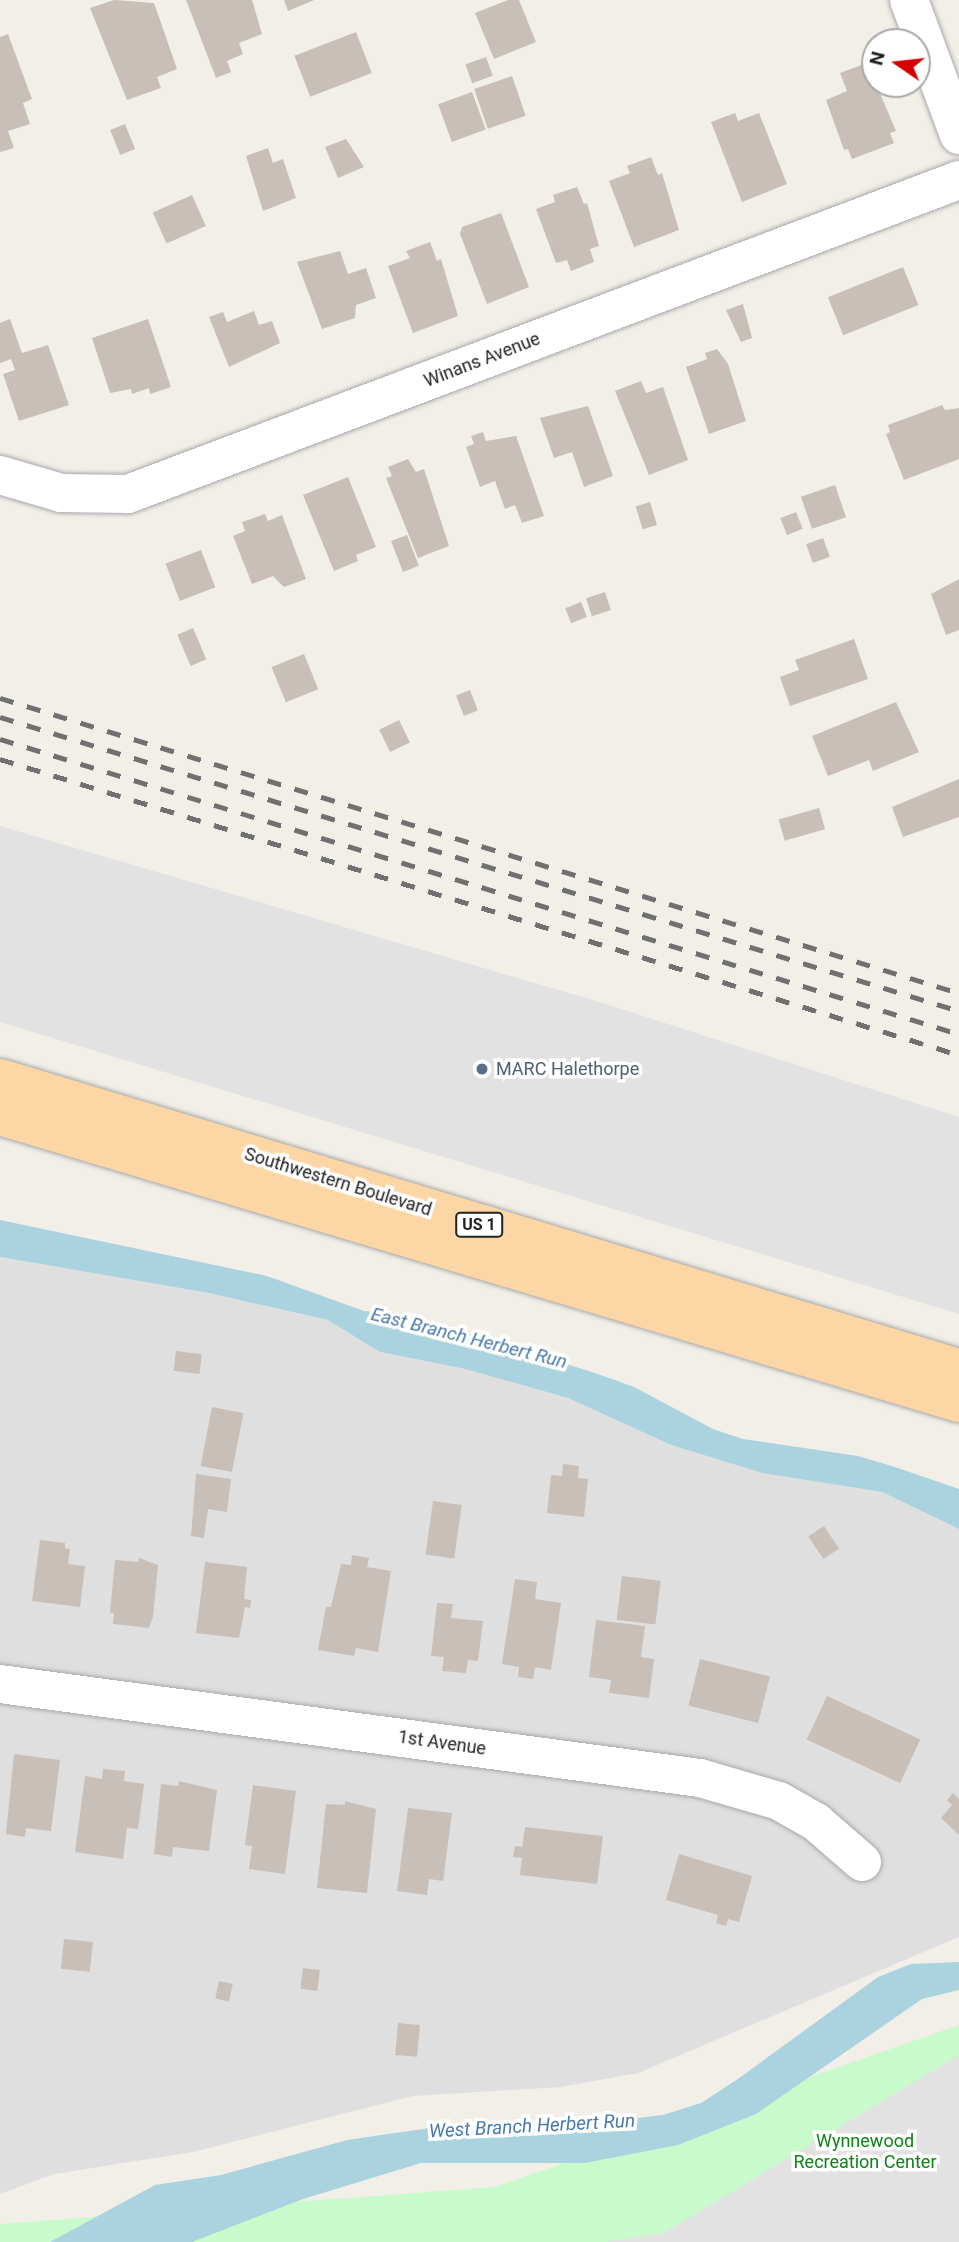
<!DOCTYPE html>
<html>
<head>
<meta charset="utf-8">
<style>
  body { margin:0 }
  #map { position:relative; width:959px; height:2242px; overflow:hidden; background:#f2efe9; font-family:Roboto,sans-serif }
  div>[style] { position:absolute }
  .residential>* { inset:0; background:#e0dfdf }
  .park>* { inset:0; background:#c8facc }
  .parking>* { inset:0; background:#e2e2e2 }
  .water>* { inset:0; background:#aad3df }
  .building>* { inset:0; background:#c7bfb8; transform-origin:0 0 }
  .roads { filter:drop-shadow(0 0 2px #a9a9a9) drop-shadow(0 0 2px #a9a9a9) }
  .minor>* { height:38px; margin:-19px; padding:0 19px; transform-origin:19px; border-radius:19px; background:#fff }
  .primary>* { height:38px; margin:-19px; padding:0 19px; transform-origin:19px; border-radius:19px; background:#fcd6a4 }
  .rail>* { height:5px; margin-top:-2.5px; transform-origin:0; background:repeating-linear-gradient(90deg,#707070 0 14px,transparent 0 28px) }
  .dots>* { width:19px; height:19px; translate:-50% -50%; box-sizing:border-box; border:4px solid #fff; border-radius:50% }
  span { translate:-50% -50%; white-space:nowrap; text-align:center; line-height:1.15; -webkit-text-stroke:7px #fff; paint-order:stroke }
  .shield-label span { padding:2px 5px; background:#fff; border:2px solid; border-radius:5px; -webkit-text-stroke-width:0 }
  .shield-label { font-size:16px; color:#222; font-weight:700 }
  .street-label { font-size:18px; color:#222 }
  .service-label { font-size:18px; color:#4e5e75 }
  .left { translate:0 -50%; text-align:left }
  .park-label { font-size:18px; color:#0c8416 }
  .water-label { font-size:19px; color:#4a7aab; font-style:italic }
  .north { position:absolute; left:861px; top:28px; width:70px; height:70px; box-sizing:border-box; background:#fff; border:2px solid #a7a7a7; border-radius:50%; rotate:284deg; font-size:19px; font-weight:700; line-height:28px; text-align:center; color:#222 }
  .north::after { content:''; display:block; margin:auto; width:24px; height:32px; background:#d40000; clip-path:polygon(50% 0,100% 100%,50% 72%,0 100%) }
</style>
</head>
<body>
<div id="map">
  <div class="residential">
    <div style="clip-path:polygon(0 1257px,209px 1293px,329px 1320px,380px 1352px,465px 1369px,568px 1398px,671px 1445px,762px 1473px,882px 1492px,959px 1529px,959px 1937px,638px 2073px,561px 2087px,413px 2096px,193px 2152px,54px 2174px,0 2194px)"></div>
  </div>
  <div class="park">
    <div style="clip-path:polygon(959px 2025px,959px 2242px,0 2242px,0 2224px,495px 2187px)"></div>
  </div>
  <div class="parking">
    <div style="clip-path:polygon(0 826px,593px 1000px,959px 1117px,959px 1314px,0 1022px)"></div>
    <div style="clip-path:polygon(959px 2055px,959px 2242px,605px 2242px,664px 2233px)"></div>
  </div>
  <div class="water">
    <div style="clip-path:polygon(0 1220px,267px 1276px,364px 1311px,401px 1313px,595px 1373px,634px 1387px,713px 1429px,743px 1439px,858px 1456px,895px 1467px,959px 1489px,959px 1529px,882px 1492px,762px 1473px,671px 1445px,568px 1398px,465px 1369px,380px 1352px,328px 1320px,209px 1293px,0 1257px)"></div>
    <div style="clip-path:polygon(959px 1962px,959px 1990px,922px 1999px,756px 2114px,678px 2145px,585px 2163px,421px 2163px,303px 2199px,192px 2242px,50px 2242px,155px 2185px,221px 2175px,347px 2140px,464px 2123px,531px 2131px,663px 2115px,701px 2103px,735px 2081px,878px 1977px,911px 1964px)"></div>
  </div>
  <div class="building">
    <div style="clip-path:polygon(114px 0,154px 3px,177px 69px,157px 77px,161px 88px,127px 100px,90px 8px)"></div>
    <div style="clip-path:polygon(186px 0,252px 0,262px 34px,239px 43px,243px 54px,227px 61px,231px 72px,216px 78px)"></div>
    <div style="clip-path:polygon(284px 0,314px 0,288px 11px)"></div>
    <div style="clip-path:polygon(508px 0,519px 0,536px 42px,494px 59px,475px 13px)"></div>
    <div style="left:356px;top:32px;width:44px;height:66px;rotate:69deg"></div>
    <div style="clip-path:polygon(8px 34px,32px 99px,23px 103px,30px 124px,8px 131px,14px 148px,0 152px,0 37px)"></div>
    <div style="left:486px;top:57px;width:20px;height:22px;rotate:70deg"></div>
    <div style="clip-path:polygon(867px 63px,896px 131px,890px 133px,894px 143px,852px 159px,848px 149px,844px 150px,826px 100px,847px 91px,840px 73px)"></div>
    <div style="left:512px;top:76px;width:42px;height:40px;rotate:71deg"></div>
    <div style="left:472px;top:92px;width:40px;height:36px;rotate:70deg"></div>
    <div style="clip-path:polygon(735px 113px,738px 121px,759px 113px,787px 184px,742px 202px,711px 122px)"></div>
    <div style="left:125px;top:124px;width:27px;height:16px;rotate:68deg"></div>
    <div style="clip-path:polygon(346px 139px,364px 167px,338px 178px,325px 147px)"></div>
    <div style="clip-path:polygon(268px 148px,273px 163px,283px 159px,296px 198px,263px 211px,246px 156px)"></div>
    <div style="clip-path:polygon(651px 157px,658px 175px,662px 173px,679px 230px,634px 247px,609px 181px,630px 173px,627px 166px)"></div>
    <div style="clip-path:polygon(577px 187px,584px 204px,587px 203px,599px 246px,590px 249px,594px 262px,571px 271px,567px 260px,556px 263px,536px 209px,555px 202px,553px 195px)"></div>
    <div style="left:192px;top:195px;width:34px;height:43px;rotate:66deg"></div>
    <div style="clip-path:polygon(501px 213px,529px 287px,487px 304px,460px 234px,462px 227px)"></div>
    <div style="clip-path:polygon(430px 242px,437px 261px,441px 259px,458px 316px,413px 333px,388px 266px,410px 258px,406px 251px)"></div>
    <div style="clip-path:polygon(340px 251px,348px 274px,366px 268px,376px 298px,356px 305px,355px 318px,322px 329px,297px 262px)"></div>
    <div style="left:903px;top:267px;width:41px;height:81px;rotate:68deg"></div>
    <div style="clip-path:polygon(743px 304px,752px 338px,741px 342px,726px 310px)"></div>
    <div style="clip-path:polygon(254px 311px,259px 325px,272px 321px,280px 343px,229px 367px,209px 317px,223px 312px,227px 322px)"></div>
    <div style="clip-path:polygon(10px 319px,22px 353px,48px 345px,69px 405px,19px 421px,3px 374px,15px 370px,11px 359px,0 363px,0 323px)"></div>
    <div style="clip-path:polygon(148px 319px,171px 387px,150px 394px,149px 388px,132px 394px,131px 389px,110px 393px,92px 338px)"></div>
    <div style="clip-path:polygon(717px 349px,728px 364px,746px 421px,709px 434px,686px 367px,707px 359px,705px 353px)"></div>
    <div style="clip-path:polygon(641px 381px,646px 393px,663px 387px,688px 460px,649px 475px,615px 391px)"></div>
    <div style="clip-path:polygon(942px 405px,945px 410px,959px 408px,959px 459px,904px 480px,886px 434px,890px 432px,888px 425px)"></div>
    <div style="clip-path:polygon(588px 406px,613px 476px,584px 487px,572px 452px,554px 458px,540px 418px)"></div>
    <div style="clip-path:polygon(483px 432px,486px 441px,516px 436px,544px 516px,522px 523px,515px 505px,505px 509px,495px 481px,480px 487px,466px 447px,474px 444px,471px 436px)"></div>
    <div style="clip-path:polygon(408px 459px,416px 472px,424px 469px,449px 546px,418px 558px,386px 478px,392px 476px,388px 467px)"></div>
    <div style="clip-path:polygon(348px 477px,376px 547px,356px 555px,358px 561px,334px 571px,303px 495px)"></div>
    <div style="left:835px;top:485px;width:34px;height:36px;rotate:71deg"></div>
    <div style="left:650px;top:502px;width:24px;height:15px;rotate:73deg"></div>
    <div style="left:796px;top:512px;width:18px;height:17px;rotate:68deg"></div>
    <div style="clip-path:polygon(265px 514px,268px 521px,282px 515px,306px 579px,284px 587px,273px 576px,252px 584px,233px 536px,245px 531px,242px 522px)"></div>
    <div style="left:407px;top:535px;width:33px;height:17px;rotate:69deg"></div>
    <div style="left:823px;top:538px;width:20px;height:18px;rotate:70deg"></div>
    <div style="left:201px;top:550px;width:40px;height:38px;rotate:69deg"></div>
    <div style="clip-path:polygon(959px 579px,959px 630px,946px 635px,931px 594px)"></div>
    <div style="left:605px;top:592px;width:19px;height:20px;rotate:72deg"></div>
    <div style="left:581px;top:602px;width:16px;height:17px;rotate:68deg"></div>
    <div style="left:193px;top:628px;width:34px;height:17px;rotate:67deg"></div>
    <div style="clip-path:polygon(854px 639px,868px 679px,790px 706px,780px 677px,799px 670px,795px 660px)"></div>
    <div style="left:304px;top:654px;width:38px;height:35px;rotate:68deg"></div>
    <div style="left:470px;top:690px;width:22px;height:15px;rotate:69deg"></div>
    <div style="clip-path:polygon(896px 702px,919px 752px,873px 771px,869px 760px,828px 776px,812px 736px)"></div>
    <div style="left:399px;top:720px;width:25px;height:22px;rotate:64deg"></div>
    <div style="clip-path:polygon(959px 779px,959px 817px,903px 837px,892px 807px)"></div>
    <div style="left:819px;top:808px;width:22px;height:42px;rotate:74deg"></div>
    <div style="left:176px;top:1351px;width:26px;height:20px;rotate:7deg"></div>
    <div style="left:212px;top:1407px;width:32px;height:60px;rotate:11deg"></div>
    <div style="clip-path:polygon(563px 1464px,579px 1466px,578px 1478px,588px 1479px,584px 1517px,547px 1513px,551px 1475px,562px 1476px)"></div>
    <div style="clip-path:polygon(196px 1474px,231px 1479px,227px 1512px,208px 1509px,204px 1538px,191px 1536px)"></div>
    <div style="left:433px;top:1501px;width:29px;height:54px;rotate:8deg"></div>
    <div style="left:824px;top:1526px;width:27px;height:19px;rotate:56deg"></div>
    <div style="clip-path:polygon(40px 1540px,65px 1543px,65px 1548px,70px 1549px,68px 1564px,85px 1566px,80px 1607px,32px 1601px)"></div>
    <div style="clip-path:polygon(352px 1555px,369px 1558px,367px 1567px,391px 1571px,378px 1652px,356px 1648px,354px 1656px,318px 1650px,326px 1607px,331px 1607px,341px 1564px,351px 1565px)"></div>
    <div style="clip-path:polygon(139px 1558px,158px 1565px,153px 1617px,149px 1628px,113px 1624px,114px 1613px,110px 1613px,115px 1560px,138px 1562px)"></div>
    <div style="clip-path:polygon(205px 1562px,247px 1567px,244px 1599px,251px 1600px,250px 1608px,245px 1607px,239px 1638px,196px 1633px)"></div>
    <div style="left:622px;top:1576px;width:39px;height:44px;rotate:7deg"></div>
    <div style="clip-path:polygon(515px 1579px,537px 1582px,535px 1599px,561px 1603px,551px 1670px,535px 1667px,533px 1679px,518px 1677px,519px 1667px,502px 1664px)"></div>
    <div style="clip-path:polygon(437px 1603px,453px 1604px,451px 1618px,483px 1621px,478px 1661px,468px 1660px,466px 1673px,442px 1671px,444px 1657px,431px 1656px)"></div>
    <div style="clip-path:polygon(596px 1620px,645px 1626px,641px 1657px,654px 1659px,649px 1698px,609px 1693px,611px 1680px,589px 1677px)"></div>
    <div style="left:700px;top:1659px;width:72px;height:48px;rotate:14deg"></div>
    <div style="left:827px;top:1696px;width:103px;height:48px;rotate:25deg"></div>
    <div style="clip-path:polygon(14px 1754px,60px 1760px,51px 1831px,26px 1828px,25px 1837px,6px 1834px)"></div>
    <div style="clip-path:polygon(103px 1769px,125px 1771px,124px 1781px,144px 1784px,138px 1829px,127px 1828px,123px 1859px,75px 1852px,85px 1776px,102px 1779px)"></div>
    <div style="clip-path:polygon(179px 1781px,217px 1790px,209px 1851px,173px 1847px,172px 1857px,154px 1854px,161px 1784px,178px 1786px)"></div>
    <div style="clip-path:polygon(253px 1785px,296px 1791px,285px 1874px,249px 1869px,252px 1846px,245px 1845px)"></div>
    <div style="clip-path:polygon(953px 1793px,959px 1799px,959px 1835px,941px 1818px,952px 1805px,947px 1800px)"></div>
    <div style="clip-path:polygon(345px 1801px,376px 1809px,367px 1893px,317px 1888px,326px 1804px,345px 1805px)"></div>
    <div style="clip-path:polygon(408px 1808px,452px 1813px,443px 1881px,429px 1879px,427px 1895px,397px 1891px)"></div>
    <div style="clip-path:polygon(525px 1827px,603px 1836px,597px 1884px,520px 1875px,522px 1858px,513px 1857px,515px 1846px,522px 1847px)"></div>
    <div style="clip-path:polygon(679px 1854px,752px 1876px,739px 1922px,728px 1919px,726px 1926px,716px 1923px,718px 1915px,666px 1900px)"></div>
    <div style="left:64px;top:1939px;width:29px;height:30px;rotate:6deg"></div>
    <div style="left:303px;top:1968px;width:17px;height:21px;rotate:7deg"></div>
    <div style="left:219px;top:1981px;width:14px;height:18px;rotate:12deg"></div>
    <div style="left:398px;top:2023px;width:22px;height:32px;rotate:5deg"></div>
  </div>
  <div class="roads">
    <div class="minor">
      <div style="left:909px;top:0;width:144px;rotate:69.7deg"></div>
      <div style="left:0;top:475px;width:64px;rotate:16.4deg"></div>
      <div style="left:61px;top:493px;width:67px;rotate:0.9deg"></div>
      <div style="left:128px;top:494px;width:888px;rotate:-20.7deg"></div>
      <div style="left:0;top:1684px;width:706px;rotate:7.65deg"></div>
      <div style="left:700px;top:1778px;width:82px;rotate:16.2deg"></div>
      <div style="left:779px;top:1801px;width:43px;rotate:29.6deg"></div>
      <div style="left:816px;top:1822px;width:61px;rotate:41deg"></div>
    </div>
    <div class="primary">
      <div style="left:0;top:1078px;width:1002px;rotate:16.83deg"></div>
      <div style="left:0;top:1116px;width:1001px;rotate:16.66deg"></div>
    </div>
  </div>
  <div class="rail">
    <div style="left:0;top:698px;width:1003px;rotate:17.1deg"></div>
    <div style="left:0;top:717px;width:1003px;rotate:17.04deg"></div>
    <div style="left:0;top:739px;width:1003px;rotate:17.1deg"></div>
    <div style="left:0;top:759px;width:1004px;rotate:17.15deg"></div>
  </div>
  <div class="dots">
    <div style="left:482px;top:1069px;background:#5c6f8a"></div>
  </div>
  <div class="shield-label">
    <span style="left:479px;top:1225px">US 1</span>
  </div>
  <div class="street-label">
    <span style="left:482px;top:360px;rotate:-21deg">Winans Avenue</span>
    <span style="left:338px;top:1182px;rotate:17deg">Southwestern Boulevard</span>
    <span style="left:442px;top:1743px;rotate:8deg">1st Avenue</span>
  </div>
  <div class="service-label">
    <span class="left" style="left:496px;top:1069px">MARC Halethorpe</span>
  </div>
  <div class="park-label">
    <span style="left:865px;top:2152px">Wynnewood<br>Recreation Center</span>
  </div>
  <div class="water-label">
    <span style="left:469px;top:1338px;rotate:14deg">East Branch Herbert Run</span>
    <span style="left:532px;top:2126px;rotate:-3deg">West Branch Herbert Run</span>
  </div>
  <div class="north">N</div>
</div>
</body>
</html>
